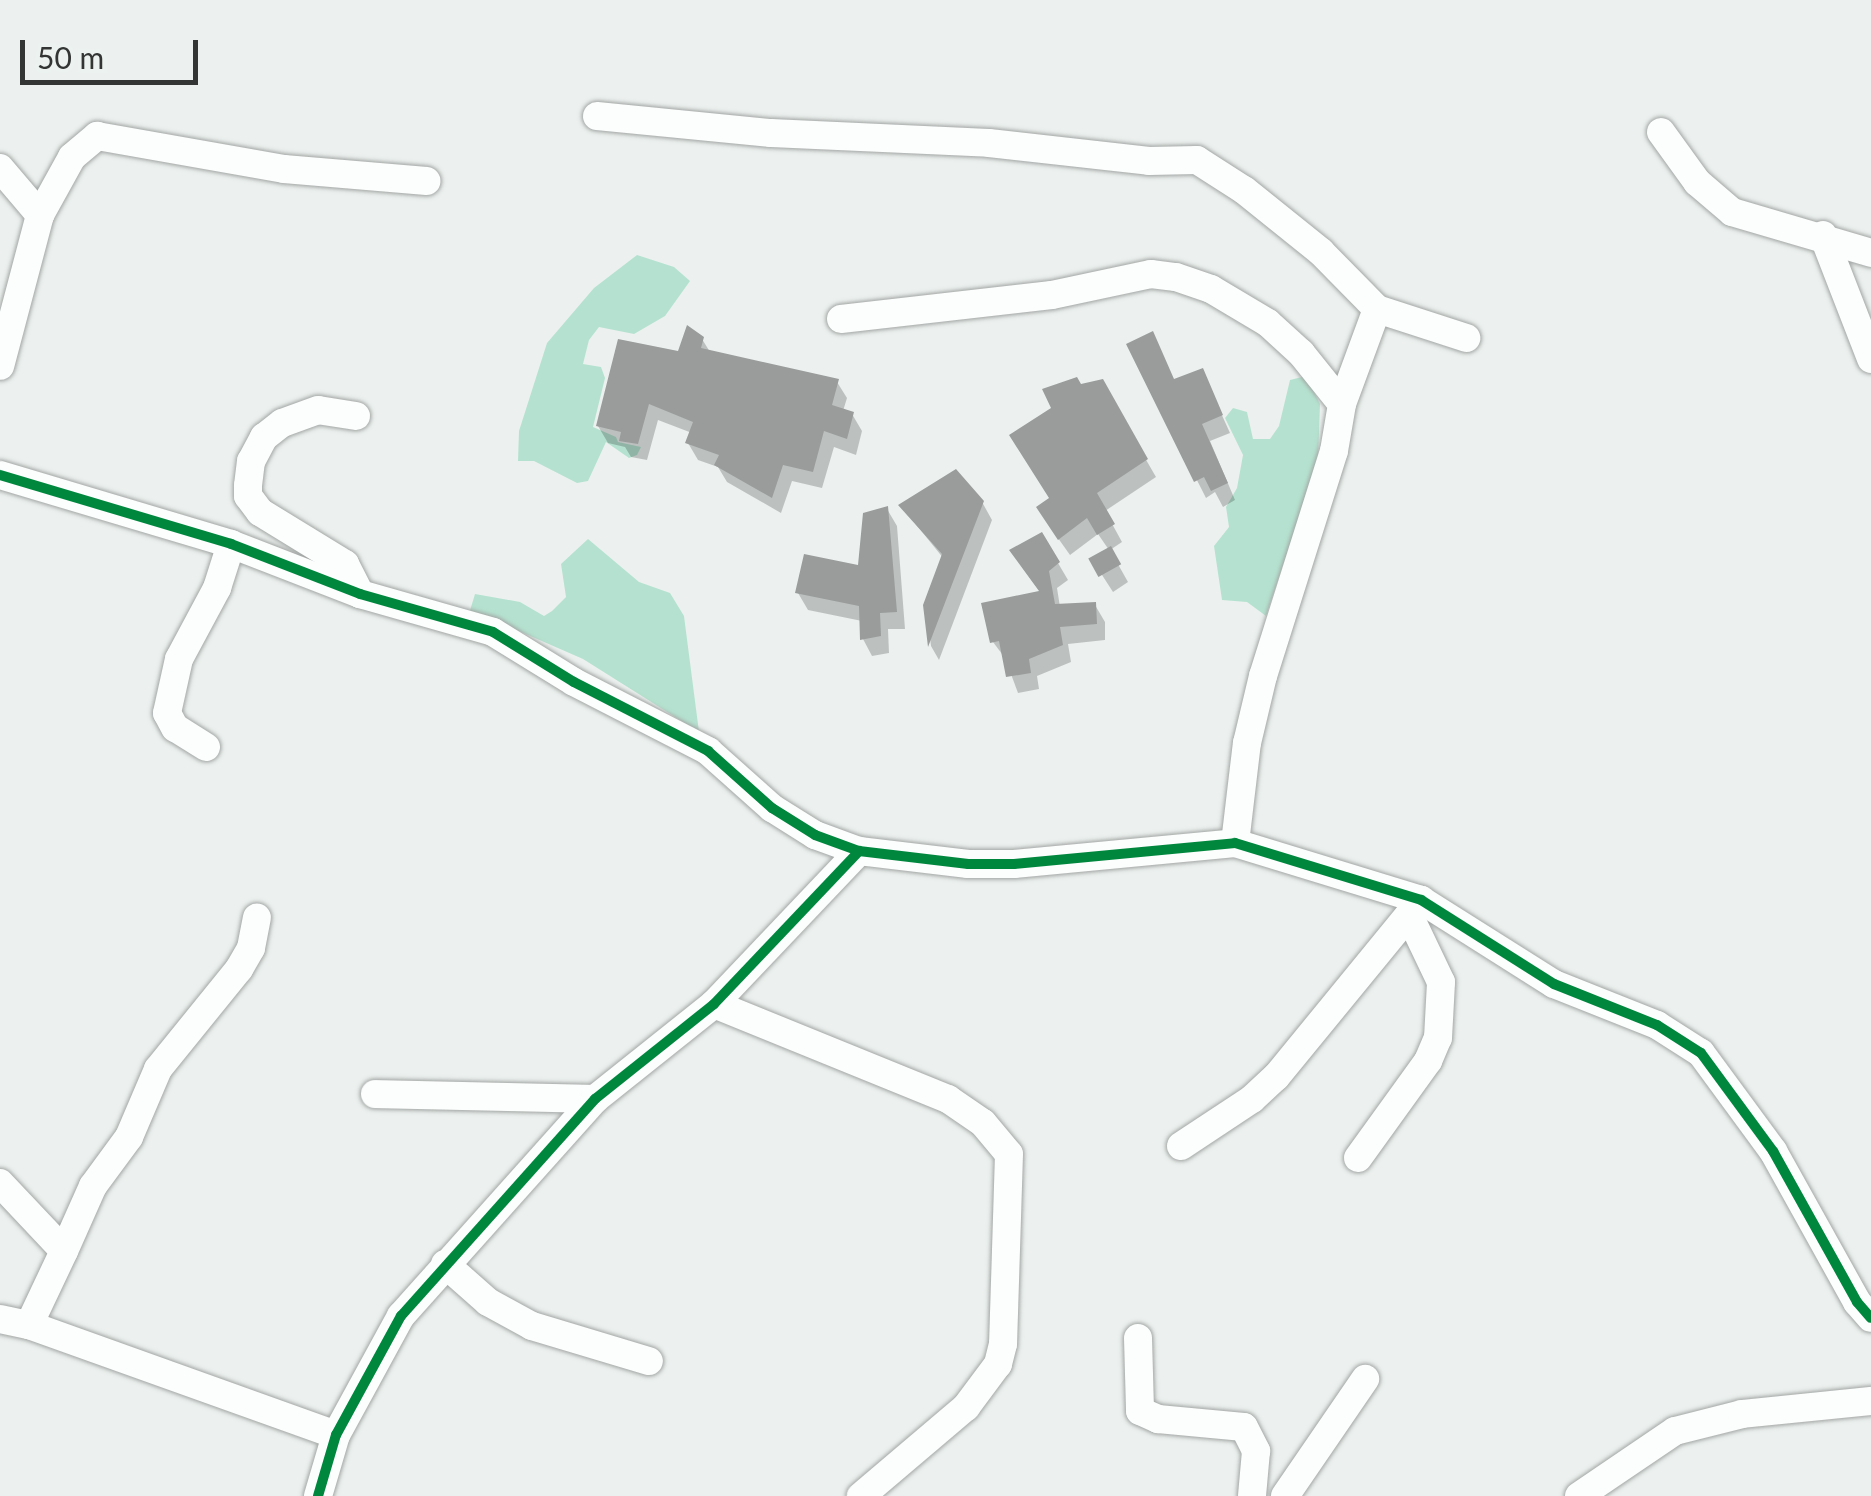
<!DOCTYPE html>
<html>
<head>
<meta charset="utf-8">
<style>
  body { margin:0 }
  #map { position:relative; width:1871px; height:1496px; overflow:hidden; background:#ecf1ef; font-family:Lato,sans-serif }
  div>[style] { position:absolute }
  .green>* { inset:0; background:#b5e2d0 }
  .shadow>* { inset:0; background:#0003 }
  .building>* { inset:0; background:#999c9b; transform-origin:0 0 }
  .roads { filter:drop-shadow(0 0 2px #a2a6a4) drop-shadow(0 0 2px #a2a6a4) }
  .minor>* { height:28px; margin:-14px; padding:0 14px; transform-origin:14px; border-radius:14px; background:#fcfdfd }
  .cycleway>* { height:10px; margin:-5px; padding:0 5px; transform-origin:5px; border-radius:5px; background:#00873e }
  span { translate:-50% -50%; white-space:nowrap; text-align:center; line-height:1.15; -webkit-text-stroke:10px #ebf2ef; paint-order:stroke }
  .scale { position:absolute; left:20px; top:40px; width:178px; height:45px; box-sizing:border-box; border:5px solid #323533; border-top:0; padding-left:12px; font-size:30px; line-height:35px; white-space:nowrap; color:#323533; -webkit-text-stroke:8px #ebf2ef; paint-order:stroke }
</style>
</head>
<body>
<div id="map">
  <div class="green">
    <div style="clip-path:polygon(637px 255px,674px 267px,690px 281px,665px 316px,634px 334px,599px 327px,589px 340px,583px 364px,601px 367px,605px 378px,593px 427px,616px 437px,618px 442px,641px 447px,637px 455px,629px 458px,606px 442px,588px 481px,577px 483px,534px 461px,518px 461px,519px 431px,547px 343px,594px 288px)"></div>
    <div style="clip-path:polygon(1306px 376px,1320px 404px,1318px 461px,1266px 616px,1247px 602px,1222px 600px,1214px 546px,1229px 527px,1226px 507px,1237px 488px,1243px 455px,1225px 418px,1233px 408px,1247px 412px,1253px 439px,1270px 439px,1279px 426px,1290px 380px)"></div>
    <div style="clip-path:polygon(588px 539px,639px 582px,670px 593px,684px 616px,699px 732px,583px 659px,505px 625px,468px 617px,475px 594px,520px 602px,544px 616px,552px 611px,566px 597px,561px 564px)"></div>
  </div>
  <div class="shadow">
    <div style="clip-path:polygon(702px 339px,710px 352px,837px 382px,847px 398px,843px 411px,852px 414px,862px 431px,856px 455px,834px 447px,822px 488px,792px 481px,781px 513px,727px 482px,718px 467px,698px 460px,688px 443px,692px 433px,658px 420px,647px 460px,631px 457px,625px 447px,608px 443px,598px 426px)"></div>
    <div style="clip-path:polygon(1129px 346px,1175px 382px,1202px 371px,1230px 433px,1210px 441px,1235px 500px,1223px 507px,1215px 492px,1206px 498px)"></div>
    <div style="clip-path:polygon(1101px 382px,1156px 477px,1105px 511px,1122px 542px,1110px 550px,1128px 582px,1113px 592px,1093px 561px,1109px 550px,1098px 534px,1070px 555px,1048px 524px,1080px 387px)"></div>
    <div style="clip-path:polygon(982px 502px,992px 520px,939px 660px,931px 646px,926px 605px,944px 559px,901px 506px)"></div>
    <div style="clip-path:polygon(887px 509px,897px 526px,905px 629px,888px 629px,889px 653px,872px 656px,863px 639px,862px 621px,808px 610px,798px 593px,860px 568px)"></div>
    <div style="clip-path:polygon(1058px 563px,1068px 580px,1057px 588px,1060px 607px,1095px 605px,1105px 622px,1105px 640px,1068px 644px,1071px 662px,1037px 676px,1039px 689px,1018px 693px,1005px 658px,993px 642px,1041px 593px,1022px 567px)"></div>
  </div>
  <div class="building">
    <div style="clip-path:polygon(687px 325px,704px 337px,701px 348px,839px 379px,832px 405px,854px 412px,847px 439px,824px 431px,813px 472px,783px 465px,772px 498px,714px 465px,719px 455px,685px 443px,693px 422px,649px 404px,638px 444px,619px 441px,621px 432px,596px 426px,618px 339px,678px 351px)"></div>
    <div style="clip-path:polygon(1153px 331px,1174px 379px,1203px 368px,1223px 415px,1202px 424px,1228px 483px,1211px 491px,1204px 477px,1194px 482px,1126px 344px)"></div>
    <div style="clip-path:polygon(1077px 377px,1081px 384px,1103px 379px,1148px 459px,1097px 493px,1115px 524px,1097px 535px,1087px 518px,1058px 540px,1036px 507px,1049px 498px,1009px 435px,1051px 408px,1042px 389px)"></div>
    <div style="clip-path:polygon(956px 469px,984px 501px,928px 647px,923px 605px,942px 554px,898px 505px)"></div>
    <div style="clip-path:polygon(888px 506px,897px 612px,880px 613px,881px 636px,860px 640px,859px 606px,795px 593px,804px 554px,858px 565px,863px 513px)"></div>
    <div style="clip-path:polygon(1042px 532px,1060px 562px,1049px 571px,1055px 604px,1096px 602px,1097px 624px,1060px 627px,1063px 645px,1029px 659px,1031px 673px,1006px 677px,999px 641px,990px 643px,981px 603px,1039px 591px,1009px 550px)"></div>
    <div style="left:1111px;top:546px;width:21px;height:26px;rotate:61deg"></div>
  </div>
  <div class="roads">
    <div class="minor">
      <div style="left:597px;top:116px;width:175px;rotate:5.6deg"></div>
      <div style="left:771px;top:133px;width:218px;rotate:2.6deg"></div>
      <div style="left:989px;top:143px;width:161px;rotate:6.4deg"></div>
      <div style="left:1149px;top:161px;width:48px;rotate:-1.2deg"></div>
      <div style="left:1197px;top:160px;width:56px;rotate:32.6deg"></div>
      <div style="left:1244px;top:190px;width:99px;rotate:38.8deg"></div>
      <div style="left:1321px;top:252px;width:80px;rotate:45.5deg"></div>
      <div style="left:1661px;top:132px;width:62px;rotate:54.2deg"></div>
      <div style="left:1697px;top:182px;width:46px;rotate:40.6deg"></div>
      <div style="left:1732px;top:212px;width:145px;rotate:16.4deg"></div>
      <div style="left:0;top:168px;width:62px;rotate:49.6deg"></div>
      <div style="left:40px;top:215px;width:156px;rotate:104.8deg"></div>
      <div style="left:40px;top:215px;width:66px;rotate:-61.1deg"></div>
      <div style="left:72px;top:157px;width:33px;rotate:-40deg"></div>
      <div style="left:97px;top:136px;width:190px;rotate:10deg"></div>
      <div style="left:284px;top:169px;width:143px;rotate:4.8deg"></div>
      <div style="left:1823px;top:235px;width:133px;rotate:68.8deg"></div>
      <div style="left:841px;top:319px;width:212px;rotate:-6.5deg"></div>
      <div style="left:1052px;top:295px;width:101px;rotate:-12deg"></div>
      <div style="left:1151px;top:274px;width:25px;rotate:7deg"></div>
      <div style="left:1176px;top:277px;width:37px;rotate:19deg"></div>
      <div style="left:1211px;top:289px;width:66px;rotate:30.8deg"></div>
      <div style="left:1268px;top:323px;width:45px;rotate:42.3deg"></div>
      <div style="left:1301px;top:353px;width:65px;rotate:51.2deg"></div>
      <div style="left:356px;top:416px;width:38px;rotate:-171deg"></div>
      <div style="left:318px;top:410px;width:38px;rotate:160deg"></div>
      <div style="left:282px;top:423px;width:23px;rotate:142deg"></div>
      <div style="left:264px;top:437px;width:27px;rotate:118deg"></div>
      <div style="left:251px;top:461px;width:25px;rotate:97deg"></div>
      <div style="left:248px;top:486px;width:10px;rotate:90deg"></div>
      <div style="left:248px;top:496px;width:20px;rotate:53deg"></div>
      <div style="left:260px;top:512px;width:100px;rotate:31.5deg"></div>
      <div style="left:345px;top:564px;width:34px;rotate:63deg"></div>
      <div style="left:0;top:475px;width:241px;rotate:16.6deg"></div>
      <div style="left:231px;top:544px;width:138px;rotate:21.2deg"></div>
      <div style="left:360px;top:594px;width:138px;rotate:15.9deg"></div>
      <div style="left:493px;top:632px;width:95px;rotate:31.7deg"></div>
      <div style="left:574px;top:682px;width:151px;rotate:27.2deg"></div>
      <div style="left:708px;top:751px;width:86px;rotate:41.7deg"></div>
      <div style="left:772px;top:808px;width:51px;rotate:32.1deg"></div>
      <div style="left:815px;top:835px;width:47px;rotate:20deg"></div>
      <div style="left:859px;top:851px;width:110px;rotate:6.8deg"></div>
      <div style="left:968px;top:864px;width:46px"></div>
      <div style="left:1014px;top:864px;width:222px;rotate:-5.4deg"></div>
      <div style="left:1235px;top:843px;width:195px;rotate:17deg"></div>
      <div style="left:1421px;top:900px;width:157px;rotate:32.3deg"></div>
      <div style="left:1554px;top:984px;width:111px;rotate:21.7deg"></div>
      <div style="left:1657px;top:1025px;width:52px;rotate:32.5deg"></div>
      <div style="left:1701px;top:1053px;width:122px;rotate:53.7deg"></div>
      <div style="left:1773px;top:1151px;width:173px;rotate:60.9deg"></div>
      <div style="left:1857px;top:1302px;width:21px;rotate:49deg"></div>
      <div style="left:206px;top:747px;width:36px;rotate:-148deg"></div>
      <div style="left:175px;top:728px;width:17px;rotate:-118deg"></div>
      <div style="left:167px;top:713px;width:55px;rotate:-77.5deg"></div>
      <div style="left:179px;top:659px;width:81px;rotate:-61.8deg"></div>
      <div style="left:217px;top:588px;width:46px;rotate:-72.3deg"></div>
      <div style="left:1235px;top:843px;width:101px;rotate:-83.2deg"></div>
      <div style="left:1247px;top:743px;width:69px;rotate:-76.6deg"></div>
      <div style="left:1263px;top:676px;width:236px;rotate:-72.5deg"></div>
      <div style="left:1334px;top:451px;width:48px;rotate:-80.3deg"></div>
      <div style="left:1342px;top:404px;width:101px;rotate:-69.8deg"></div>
      <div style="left:1377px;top:309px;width:94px;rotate:18deg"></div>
      <div style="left:714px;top:1004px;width:253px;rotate:22.1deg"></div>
      <div style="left:948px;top:1099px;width:42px;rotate:34.4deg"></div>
      <div style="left:983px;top:1123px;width:40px;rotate:50deg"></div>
      <div style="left:1009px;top:1154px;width:190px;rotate:91.8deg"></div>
      <div style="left:1003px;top:1344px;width:21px;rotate:104deg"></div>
      <div style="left:998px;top:1364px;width:54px;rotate:126.7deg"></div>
      <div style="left:966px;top:1407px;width:138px;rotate:139.7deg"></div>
      <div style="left:375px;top:1094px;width:220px;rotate:1.3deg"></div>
      <div style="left:1181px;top:1146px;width:85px;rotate:-33.5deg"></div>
      <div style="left:1252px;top:1099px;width:33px;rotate:-43deg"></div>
      <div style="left:1276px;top:1077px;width:229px;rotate:-50.7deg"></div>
      <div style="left:1358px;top:1158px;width:120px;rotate:-54.2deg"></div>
      <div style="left:1428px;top:1061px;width:25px;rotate:-67deg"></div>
      <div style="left:1438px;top:1038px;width:56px;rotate:-86.9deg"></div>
      <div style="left:1441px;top:982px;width:74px;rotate:-115.5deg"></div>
      <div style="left:0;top:1183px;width:93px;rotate:46.7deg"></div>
      <div style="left:64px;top:1251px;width:82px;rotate:115.3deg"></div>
      <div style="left:29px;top:1325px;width:326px;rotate:19.7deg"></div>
      <div style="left:64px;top:1251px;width:71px;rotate:-66deg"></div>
      <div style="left:93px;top:1186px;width:61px;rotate:-53.7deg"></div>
      <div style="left:129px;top:1137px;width:74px;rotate:-66.9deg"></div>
      <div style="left:158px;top:1069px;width:129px;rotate:-51deg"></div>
      <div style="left:239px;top:969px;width:24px;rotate:-60deg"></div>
      <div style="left:251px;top:948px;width:31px;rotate:-79deg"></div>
      <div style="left:445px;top:1264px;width:57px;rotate:41.5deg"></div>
      <div style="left:488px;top:1302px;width:50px;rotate:28.6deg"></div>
      <div style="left:532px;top:1326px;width:122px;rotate:16.7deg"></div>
      <div style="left:0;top:1319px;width:30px;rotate:12deg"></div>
      <div style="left:1138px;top:1338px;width:73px;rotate:88.4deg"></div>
      <div style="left:1140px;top:1411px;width:20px;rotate:24deg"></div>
      <div style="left:1158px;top:1419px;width:86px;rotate:5.3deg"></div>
      <div style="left:1244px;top:1427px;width:27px;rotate:63deg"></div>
      <div style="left:1256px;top:1451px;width:45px;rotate:95.1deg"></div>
      <div style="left:318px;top:1496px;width:64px;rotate:-73.6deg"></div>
      <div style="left:336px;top:1435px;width:136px;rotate:-61.4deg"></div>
      <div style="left:401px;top:1316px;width:291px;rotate:-48.2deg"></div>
      <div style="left:595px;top:1099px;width:152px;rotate:-38.6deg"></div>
      <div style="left:714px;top:1004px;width:211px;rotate:-46.5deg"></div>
      <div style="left:1285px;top:1496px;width:142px;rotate:-55.6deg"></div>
      <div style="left:1579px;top:1496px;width:116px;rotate:-34.1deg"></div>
      <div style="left:1675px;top:1431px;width:69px;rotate:-14.2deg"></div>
      <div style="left:1742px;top:1414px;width:130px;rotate:-5.8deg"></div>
    </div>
  </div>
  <div class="cycleway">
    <div style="left:0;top:475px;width:241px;rotate:16.6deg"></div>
    <div style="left:231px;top:544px;width:138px;rotate:21.2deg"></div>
    <div style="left:360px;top:594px;width:138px;rotate:15.9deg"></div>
    <div style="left:493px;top:632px;width:95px;rotate:31.7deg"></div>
    <div style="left:574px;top:682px;width:151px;rotate:27.2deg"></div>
    <div style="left:708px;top:751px;width:86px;rotate:41.7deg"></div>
    <div style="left:772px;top:808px;width:51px;rotate:32.1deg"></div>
    <div style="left:815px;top:835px;width:47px;rotate:20deg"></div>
    <div style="left:859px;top:851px;width:110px;rotate:6.8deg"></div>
    <div style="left:968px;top:864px;width:46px"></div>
    <div style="left:1014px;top:864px;width:222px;rotate:-5.4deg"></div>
    <div style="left:1235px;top:843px;width:195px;rotate:17deg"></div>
    <div style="left:1421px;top:900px;width:157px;rotate:32.3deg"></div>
    <div style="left:1554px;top:984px;width:111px;rotate:21.7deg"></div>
    <div style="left:1657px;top:1025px;width:52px;rotate:32.5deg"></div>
    <div style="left:1701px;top:1053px;width:122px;rotate:53.7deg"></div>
    <div style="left:1773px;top:1151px;width:173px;rotate:60.9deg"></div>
    <div style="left:1857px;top:1302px;width:21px;rotate:49deg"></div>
    <div style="left:318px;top:1496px;width:64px;rotate:-73.6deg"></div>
    <div style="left:336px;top:1435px;width:136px;rotate:-61.4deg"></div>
    <div style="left:401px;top:1316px;width:291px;rotate:-48.2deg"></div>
    <div style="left:595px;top:1099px;width:152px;rotate:-38.6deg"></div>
    <div style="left:714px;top:1004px;width:211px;rotate:-46.5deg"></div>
  </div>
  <div class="scale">50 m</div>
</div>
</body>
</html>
